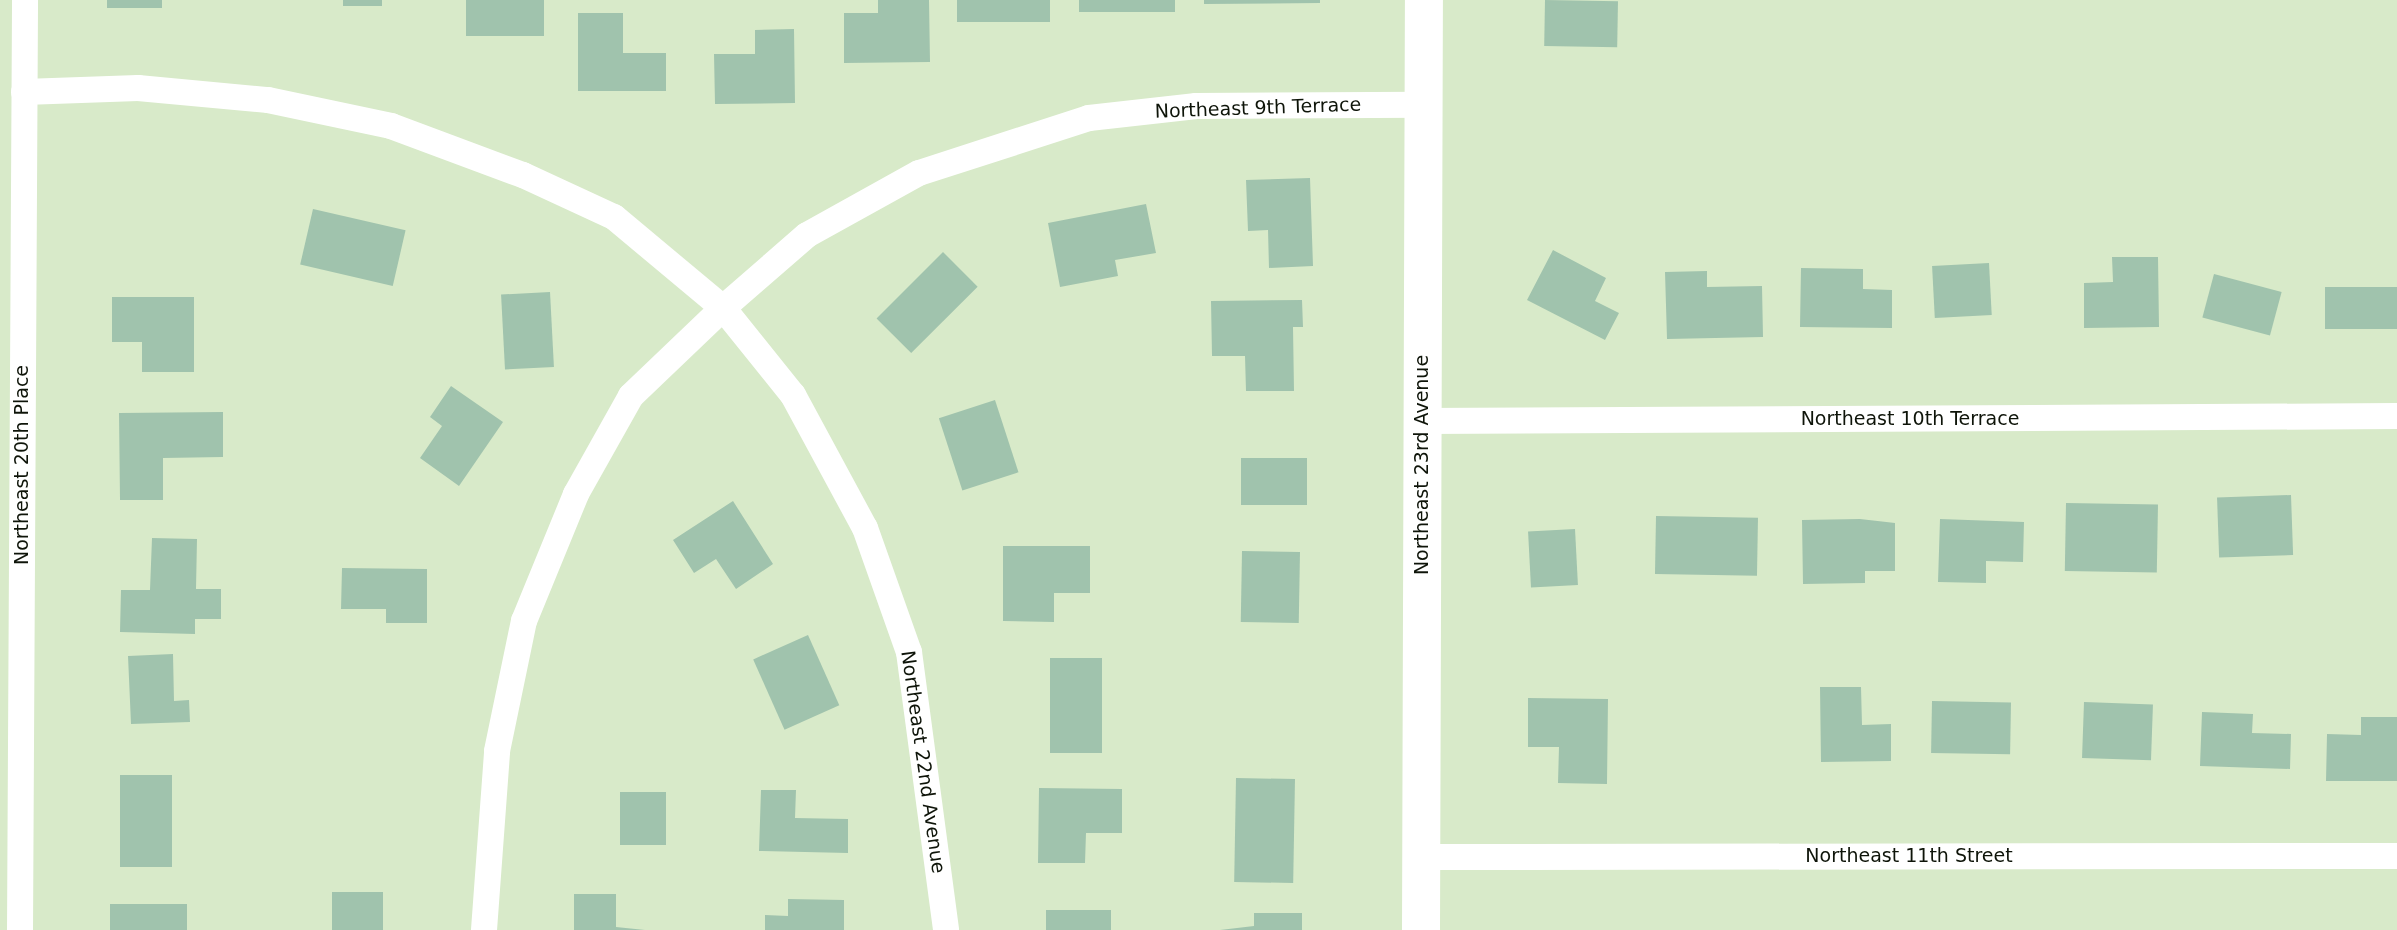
<!DOCTYPE html>
<html>
<head>
<meta charset="utf-8">
<style>
  body { margin:0 }
  #map { position:relative; width:2397px; height:930px; overflow:hidden; background:#d8eac9; font-family:"DejaVu Sans",sans-serif }
  div>[style] { position:absolute }
  .building>* { inset:0; background:#a0c3ad; transform-origin:0 0 }
  .street>* { height:26px; margin:-13px; padding:0 13px; transform-origin:13px; border-radius:13px; background:#fff }
  .secondary>* { height:38px; margin:-19px; padding:0 19px; transform-origin:19px; border-radius:19px; background:#fff }
  span { translate:-50% -50%; white-space:nowrap; text-align:center; line-height:1.15; -webkit-text-stroke:5px #fff; paint-order:stroke }
  .street-label { font-size:19px; color:#0e1409 }
</style>
</head>
<body>
<div id="map">
  <div class="building">
    <div style="left:107px;top:0;width:55px;height:8px"></div>
    <div style="left:343px;top:0;width:39px;height:6px"></div>
    <div style="left:466px;top:0;width:78px;height:36px"></div>
    <div style="clip-path:polygon(878px 0,929px 0,930px 62px,844px 63px,844px 13px,878px 13px)"></div>
    <div style="left:957px;top:0;width:93px;height:22px"></div>
    <div style="left:1079px;top:0;width:96px;height:12px"></div>
    <div style="clip-path:polygon(1204px 0,1320px 0,1320px 3px,1204px 4px)"></div>
    <div style="left:1545px;top:0;width:73px;height:46px;rotate:1deg"></div>
    <div style="clip-path:polygon(578px 13px,623px 13px,623px 53px,666px 53px,666px 91px,578px 91px)"></div>
    <div style="clip-path:polygon(794px 29px,795px 103px,715px 104px,714px 54px,755px 54px,755px 30px)"></div>
    <div style="clip-path:polygon(1310px 178px,1313px 266px,1269px 268px,1268px 230px,1248px 231px,1246px 180px)"></div>
    <div style="clip-path:polygon(1146px 204px,1156px 253px,1115px 260px,1118px 276px,1060px 287px,1048px 223px)"></div>
    <div style="left:313px;top:209px;width:95px;height:57px;rotate:13deg"></div>
    <div style="clip-path:polygon(1553px 250px,1606px 278px,1595px 301px,1619px 313px,1605px 340px,1527px 300px)"></div>
    <div style="left:943px;top:252px;width:49px;height:94px;rotate:45deg"></div>
    <div style="clip-path:polygon(2112px 257px,2158px 257px,2159px 327px,2084px 328px,2084px 283px,2113px 282px)"></div>
    <div style="left:1989px;top:263px;width:52px;height:57px;rotate:87deg"></div>
    <div style="clip-path:polygon(1801px 268px,1863px 269px,1863px 289px,1892px 290px,1892px 328px,1800px 327px)"></div>
    <div style="clip-path:polygon(1707px 271px,1707px 287px,1762px 286px,1763px 337px,1667px 339px,1665px 272px)"></div>
    <div style="left:2214px;top:274px;width:70px;height:45px;rotate:15deg"></div>
    <div style="left:2397px;top:287px;width:42px;height:72px;rotate:90deg"></div>
    <div style="left:550px;top:292px;width:75px;height:49px;rotate:87deg"></div>
    <div style="clip-path:polygon(112px 297px,194px 297px,194px 372px,142px 372px,142px 342px,112px 342px)"></div>
    <div style="clip-path:polygon(1302px 300px,1303px 327px,1293px 327px,1294px 391px,1246px 391px,1245px 356px,1212px 356px,1211px 301px)"></div>
    <div style="clip-path:polygon(451px 386px,503px 422px,459px 486px,420px 458px,442px 426px,430px 417px)"></div>
    <div style="left:995px;top:400px;width:76px;height:59px;rotate:72deg"></div>
    <div style="clip-path:polygon(223px 412px,223px 457px,163px 458px,163px 500px,120px 500px,119px 413px)"></div>
    <div style="left:1241px;top:458px;width:66px;height:47px"></div>
    <div style="left:2291px;top:495px;width:60px;height:74px;rotate:88deg"></div>
    <div style="clip-path:polygon(733px 501px,773px 564px,736px 589px,716px 559px,694px 573px,673px 540px)"></div>
    <div style="left:2066px;top:503px;width:92px;height:68px;rotate:1deg"></div>
    <div style="left:1656px;top:516px;width:102px;height:58px;rotate:1deg"></div>
    <div style="clip-path:polygon(1860px 519px,1895px 523px,1895px 571px,1865px 571px,1865px 583px,1803px 584px,1802px 520px)"></div>
    <div style="clip-path:polygon(1940px 519px,2024px 522px,2023px 562px,1986px 561px,1986px 583px,1938px 582px)"></div>
    <div style="left:1575px;top:529px;width:56px;height:47px;rotate:87deg"></div>
    <div style="clip-path:polygon(152px 538px,197px 539px,196px 589px,221px 589px,221px 619px,195px 619px,195px 634px,120px 632px,121px 590px,150px 590px)"></div>
    <div style="clip-path:polygon(1003px 546px,1090px 546px,1090px 593px,1054px 593px,1054px 622px,1003px 621px)"></div>
    <div style="left:1242px;top:551px;width:58px;height:71px;rotate:1deg"></div>
    <div style="clip-path:polygon(342px 568px,427px 569px,427px 623px,386px 623px,386px 609px,341px 609px)"></div>
    <div style="left:808px;top:635px;width:77px;height:60px;rotate:66deg"></div>
    <div style="clip-path:polygon(173px 654px,174px 701px,189px 700px,190px 722px,131px 724px,128px 656px)"></div>
    <div style="left:1050px;top:658px;width:52px;height:95px"></div>
    <div style="clip-path:polygon(1820px 687px,1861px 687px,1862px 725px,1891px 724px,1891px 761px,1821px 762px)"></div>
    <div style="clip-path:polygon(1528px 698px,1608px 699px,1607px 784px,1558px 783px,1559px 747px,1528px 747px)"></div>
    <div style="left:1932px;top:701px;width:79px;height:52px;rotate:1deg"></div>
    <div style="left:2084px;top:702px;width:69px;height:56px;rotate:2deg"></div>
    <div style="clip-path:polygon(2202px 712px,2253px 714px,2252px 733px,2291px 734px,2290px 769px,2200px 766px)"></div>
    <div style="clip-path:polygon(2361px 717px,2397px 717px,2397px 781px,2326px 781px,2327px 734px,2361px 735px)"></div>
    <div style="left:120px;top:775px;width:52px;height:92px"></div>
    <div style="left:1236px;top:778px;width:59px;height:104px;rotate:1deg"></div>
    <div style="clip-path:polygon(1039px 788px,1122px 789px,1122px 833px,1086px 833px,1085px 863px,1038px 863px)"></div>
    <div style="clip-path:polygon(761px 790px,796px 790px,795px 818px,848px 819px,848px 853px,759px 851px)"></div>
    <div style="left:620px;top:792px;width:46px;height:53px"></div>
    <div style="left:332px;top:892px;width:51px;height:38px"></div>
    <div style="clip-path:polygon(574px 894px,616px 894px,616px 927px,645px 930px,574px 930px)"></div>
    <div style="clip-path:polygon(788px 899px,844px 900px,844px 930px,765px 930px,765px 915px,788px 916px)"></div>
    <div style="left:110px;top:904px;width:77px;height:26px"></div>
    <div style="left:1046px;top:910px;width:65px;height:20px"></div>
    <div style="clip-path:polygon(1254px 913px,1302px 913px,1302px 930px,1220px 930px,1254px 926px)"></div>
  </div>
  <div class="street">
    <div style="left:24px;top:92px;width:114px;rotate:-2deg"></div>
    <div style="left:138px;top:88px;width:131px;rotate:5.3deg"></div>
    <div style="left:268px;top:100px;width:126px;rotate:11.9deg"></div>
    <div style="left:391px;top:126px;width:141px;rotate:20.4deg"></div>
    <div style="left:523px;top:175px;width:100px;rotate:24.8deg"></div>
    <div style="left:614px;top:217px;width:142px;rotate:39.9deg"></div>
    <div style="left:723px;top:308px;width:112px;rotate:51.2deg"></div>
    <div style="left:793px;top:395px;width:151px;rotate:61.6deg"></div>
    <div style="left:865px;top:528px;width:132px;rotate:70.5deg"></div>
    <div style="left:909px;top:652px;width:280px;rotate:82.4deg"></div>
    <div style="left:1422px;top:421px;width:975px;rotate:-0.29deg"></div>
    <div style="left:1421px;top:857px;width:976px;rotate:-0.06deg"></div>
    <div style="left:20px;top:930px;width:930px;rotate:-89.69deg"></div>
    <div style="left:484px;top:930px;width:179px;rotate:-85.8deg"></div>
    <div style="left:497px;top:751px;width:133px;rotate:-78.3deg"></div>
    <div style="left:524px;top:621px;width:137px;rotate:-67.7deg"></div>
    <div style="left:576px;top:494px;width:112px;rotate:-60.7deg"></div>
    <div style="left:631px;top:396px;width:127px;rotate:-43.7deg"></div>
    <div style="left:723px;top:308px;width:111px;rotate:-41deg"></div>
    <div style="left:807px;top:235px;width:128px;rotate:-29deg"></div>
    <div style="left:919px;top:173px;width:179px;rotate:-17.9deg"></div>
    <div style="left:1089px;top:118px;width:108px;rotate:-6.4deg"></div>
    <div style="left:1196px;top:106px;width:228px;rotate:-0.3deg"></div>
  </div>
  <div class="secondary">
    <div style="left:1421px;top:930px;width:930px;rotate:-89.82deg"></div>
  </div>
  <div class="street-label">
    <span style="left:1258px;top:108px;rotate:-2deg">Northeast 9th Terrace</span>
    <span style="left:1910px;top:419px">Northeast 10th Terrace</span>
    <span style="left:22px;top:465px;rotate:-90deg">Northeast 20th Place</span>
    <span style="left:1422px;top:465px;rotate:-90deg">Northeast 23rd Avenue</span>
    <span style="left:923px;top:762px;rotate:82deg">Northeast 22nd Avenue</span>
    <span style="left:1909px;top:856px">Northeast 11th Street</span>
  </div>
</div>
</body>
</html>
